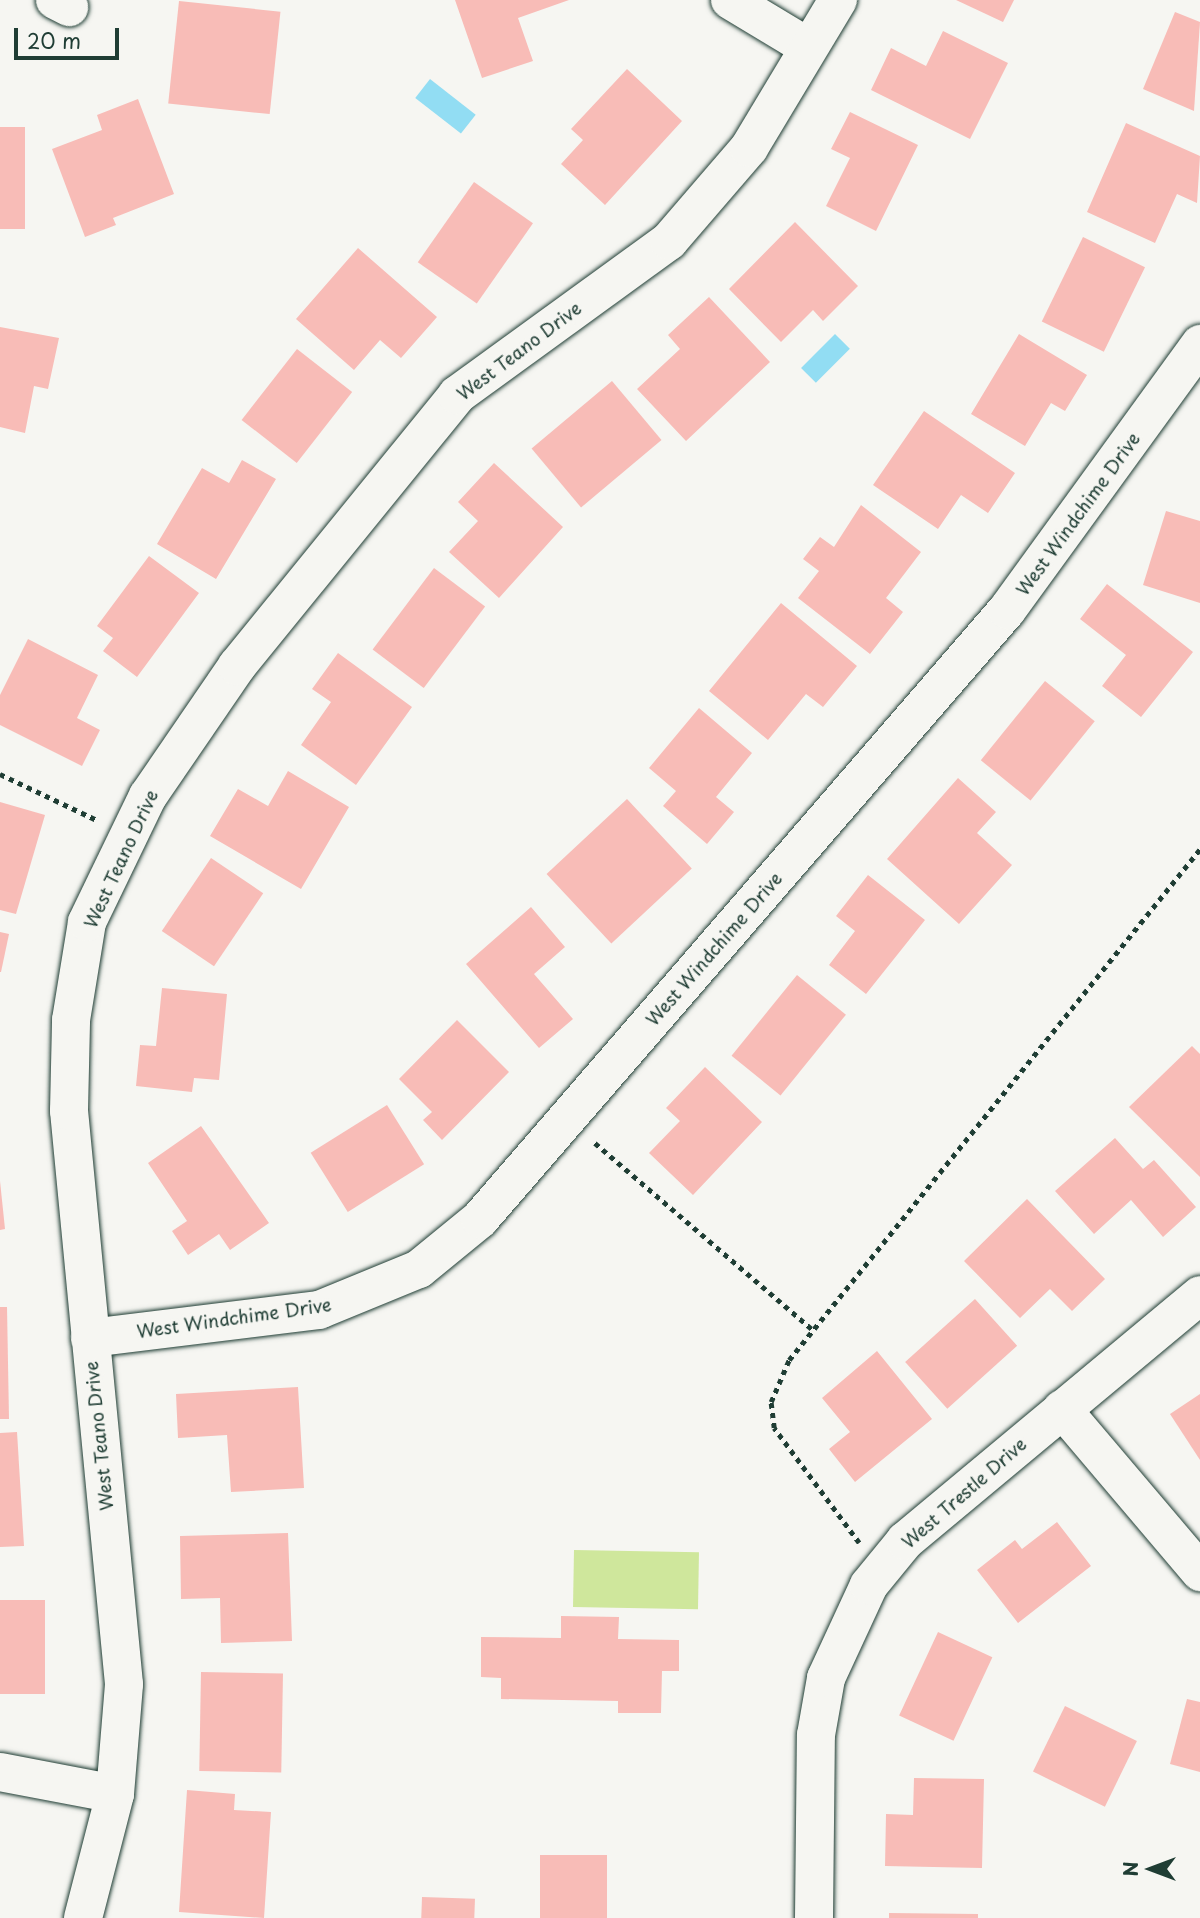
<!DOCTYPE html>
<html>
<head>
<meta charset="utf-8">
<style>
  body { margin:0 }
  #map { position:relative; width:1200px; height:1918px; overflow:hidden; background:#f6f6f2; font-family:"Playpen Sans",sans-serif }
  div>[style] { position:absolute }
  .green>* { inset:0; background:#cfe79c; transform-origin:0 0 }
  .water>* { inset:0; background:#92ddf3; transform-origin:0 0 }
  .building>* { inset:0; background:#f8bcb7; transform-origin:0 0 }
  .path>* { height:4.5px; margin-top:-2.25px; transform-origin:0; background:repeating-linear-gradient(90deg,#1f3d34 0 5px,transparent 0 10px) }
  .roads { filter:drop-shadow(0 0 2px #1f3d34) drop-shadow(0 0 2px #1f3d34) }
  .minor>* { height:38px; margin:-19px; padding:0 19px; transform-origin:19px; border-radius:19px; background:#f6f6f2 }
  span { translate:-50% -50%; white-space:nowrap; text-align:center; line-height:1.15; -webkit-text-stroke:6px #f6f6f2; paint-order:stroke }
  .street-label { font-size:18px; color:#1f3d34 }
  .north { position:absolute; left:1116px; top:1834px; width:70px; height:70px; -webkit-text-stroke:5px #f6f6f2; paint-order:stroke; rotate:270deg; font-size:19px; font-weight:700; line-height:28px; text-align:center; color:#1f3d34 }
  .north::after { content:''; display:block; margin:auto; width:24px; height:32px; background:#1f3d34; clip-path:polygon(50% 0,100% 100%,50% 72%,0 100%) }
  .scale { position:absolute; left:14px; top:28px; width:105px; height:32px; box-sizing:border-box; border:4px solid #1f3d34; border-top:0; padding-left:9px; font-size:21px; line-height:24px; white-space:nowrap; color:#1f3d34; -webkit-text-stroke:5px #f6f6f2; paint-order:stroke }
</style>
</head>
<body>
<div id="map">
  <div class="green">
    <div style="left:574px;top:1550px;width:125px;height:57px;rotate:1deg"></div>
  </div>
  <div class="water">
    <div style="left:430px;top:79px;width:58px;height:24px;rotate:38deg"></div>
    <div style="left:835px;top:334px;width:21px;height:48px;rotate:45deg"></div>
  </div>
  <div class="building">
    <div style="clip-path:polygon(455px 0,569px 0,518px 18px,533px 61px,482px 78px)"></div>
    <div style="clip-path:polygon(956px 0,1014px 0,1003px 22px)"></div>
    <div style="left:179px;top:1px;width:102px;height:103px;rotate:6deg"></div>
    <div style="clip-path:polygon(1175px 12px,1200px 22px,1194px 111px,1143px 89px)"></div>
    <div style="clip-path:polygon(943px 31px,1008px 63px,970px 139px,871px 90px,891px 48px,926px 66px)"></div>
    <div style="clip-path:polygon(627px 69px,682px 121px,605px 205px,561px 164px,583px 140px,571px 129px)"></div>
    <div style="clip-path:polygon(138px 99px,174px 194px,113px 218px,116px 225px,85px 237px,52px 149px,102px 130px,97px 115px)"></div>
    <div style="clip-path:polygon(850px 112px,918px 145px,876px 231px,826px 206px,850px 158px,831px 149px)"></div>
    <div style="clip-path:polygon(1126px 123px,1200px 156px,1197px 203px,1177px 194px,1155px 243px,1087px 212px)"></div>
    <div style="left:0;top:127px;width:25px;height:102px"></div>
    <div style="left:474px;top:182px;width:72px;height:98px;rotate:35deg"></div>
    <div style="clip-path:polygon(795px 222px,858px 286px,823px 321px,813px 310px,781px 342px,729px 289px)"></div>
    <div style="left:1083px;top:237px;width:69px;height:94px;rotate:26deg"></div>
    <div style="clip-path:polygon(358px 248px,437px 317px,401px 358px,380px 340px,354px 370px,296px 319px)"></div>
    <div style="clip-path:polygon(709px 297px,770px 362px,686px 441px,637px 389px,680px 349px,668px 335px)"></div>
    <div style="clip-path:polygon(0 327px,59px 338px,48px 389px,34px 386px,25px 433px,0 427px)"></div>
    <div style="clip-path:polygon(1019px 334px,1087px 375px,1065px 411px,1051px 403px,1025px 446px,971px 414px)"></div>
    <div style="left:297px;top:349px;width:70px;height:90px;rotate:38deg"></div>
    <div style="left:612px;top:381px;width:77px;height:105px;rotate:50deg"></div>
    <div style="clip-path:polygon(924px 411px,1015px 473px,988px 513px,961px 495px,938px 529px,873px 485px)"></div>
    <div style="clip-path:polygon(242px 460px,276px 479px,216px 579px,157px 544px,202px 468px,229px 483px)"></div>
    <div style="clip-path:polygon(494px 463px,563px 527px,499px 598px,449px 552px,478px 521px,458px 502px)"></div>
    <div style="clip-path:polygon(861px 505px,921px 552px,886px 598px,903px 612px,870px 654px,798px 598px,819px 571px,803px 559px,820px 537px,834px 547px)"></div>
    <div style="clip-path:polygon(1166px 511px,1200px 521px,1200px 603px,1143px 585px)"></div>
    <div style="clip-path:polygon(149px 556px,199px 593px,137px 677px,103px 651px,113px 638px,97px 626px)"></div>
    <div style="left:434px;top:568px;width:64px;height:102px;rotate:37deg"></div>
    <div style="clip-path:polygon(1107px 584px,1193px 652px,1141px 717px,1102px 686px,1126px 655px,1080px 619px)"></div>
    <div style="clip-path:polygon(781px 603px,857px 666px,823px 707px,806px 694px,768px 740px,709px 691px)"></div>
    <div style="clip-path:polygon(28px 639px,98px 675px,77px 718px,100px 730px,82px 766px,0 725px,0 695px)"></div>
    <div style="clip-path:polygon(338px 653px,412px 707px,356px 785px,301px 745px,331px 702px,312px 689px)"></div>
    <div style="left:1045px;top:681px;width:64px;height:102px;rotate:39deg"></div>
    <div style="clip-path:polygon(699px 708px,752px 753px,716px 797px,734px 812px,707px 844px,663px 806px,676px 791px,649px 768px)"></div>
    <div style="clip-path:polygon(288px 771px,349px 807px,301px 889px,210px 836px,238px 789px,268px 806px)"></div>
    <div style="clip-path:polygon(958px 778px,996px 812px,977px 833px,1012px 865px,959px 924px,887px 859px)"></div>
    <div style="left:627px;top:799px;width:95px;height:110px;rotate:47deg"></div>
    <div style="clip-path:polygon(0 802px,45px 815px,16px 914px,0 910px)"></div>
    <div style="left:211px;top:858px;width:63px;height:88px;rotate:34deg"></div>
    <div style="clip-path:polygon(868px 875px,925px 920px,866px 994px,829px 965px,855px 931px,836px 916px)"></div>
    <div style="clip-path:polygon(531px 907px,565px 947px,534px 974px,573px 1019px,539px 1048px,466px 964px)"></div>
    <div style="clip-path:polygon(0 932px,9px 934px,1px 972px,0 972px)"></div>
    <div style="left:797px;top:975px;width:63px;height:104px;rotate:39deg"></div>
    <div style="clip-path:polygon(162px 988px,227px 994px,219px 1080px,194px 1078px,192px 1092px,136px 1086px,140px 1045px,156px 1046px)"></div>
    <div style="clip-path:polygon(457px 1020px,509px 1072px,442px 1140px,423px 1120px,432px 1112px,399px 1079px)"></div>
    <div style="clip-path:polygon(1192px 1046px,1200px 1054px,1200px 1177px,1129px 1107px)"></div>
    <div style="clip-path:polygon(705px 1067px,762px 1122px,693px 1195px,649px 1153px,680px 1121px,666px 1108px)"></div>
    <div style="left:387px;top:1105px;width:70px;height:90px;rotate:58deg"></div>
    <div style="clip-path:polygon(201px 1126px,269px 1223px,230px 1250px,219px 1234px,188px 1255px,172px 1231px,187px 1221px,148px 1163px)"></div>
    <div style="clip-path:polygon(1115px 1138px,1143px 1169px,1154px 1160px,1196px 1207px,1163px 1237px,1131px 1200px,1094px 1234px,1055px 1191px)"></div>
    <div style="clip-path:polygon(0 1181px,5px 1229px,0 1230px)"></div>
    <div style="clip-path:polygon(1027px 1199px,1105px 1279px,1072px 1311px,1050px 1289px,1020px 1318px,964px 1261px)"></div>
    <div style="left:975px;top:1299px;width:63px;height:94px;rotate:48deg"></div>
    <div style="clip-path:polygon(0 1307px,7px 1307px,9px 1419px,0 1419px)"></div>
    <div style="clip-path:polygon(877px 1351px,932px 1419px,855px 1482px,829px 1449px,850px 1432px,822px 1398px)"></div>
    <div style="clip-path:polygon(298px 1387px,304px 1488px,231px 1492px,227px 1435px,178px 1438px,176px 1394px)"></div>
    <div style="clip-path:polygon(1200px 1394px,1200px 1460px,1170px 1414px)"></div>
    <div style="clip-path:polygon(17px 1432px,24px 1546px,0 1547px,0 1433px)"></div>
    <div style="clip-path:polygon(1057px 1522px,1091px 1566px,1018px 1623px,977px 1570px,1015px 1540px,1022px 1549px)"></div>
    <div style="clip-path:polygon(288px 1533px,292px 1641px,221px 1643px,220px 1598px,181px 1599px,180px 1536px)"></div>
    <div style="left:0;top:1600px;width:45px;height:94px"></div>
    <div style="clip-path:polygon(561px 1616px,619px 1617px,618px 1639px,679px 1640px,679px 1671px,662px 1671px,661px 1713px,618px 1713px,618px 1701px,501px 1699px,501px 1678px,481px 1677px,481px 1637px,561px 1638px)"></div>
    <div style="left:938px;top:1632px;width:60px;height:92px;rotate:25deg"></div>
    <div style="left:201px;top:1672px;width:82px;height:99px;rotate:1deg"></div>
    <div style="clip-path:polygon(1187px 1699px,1200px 1702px,1200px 1772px,1170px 1764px)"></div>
    <div style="left:1065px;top:1706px;width:80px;height:73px;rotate:26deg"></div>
    <div style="clip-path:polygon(914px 1778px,984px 1779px,982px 1868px,885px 1866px,886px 1814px,913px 1815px)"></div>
    <div style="clip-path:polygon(187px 1790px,235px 1794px,234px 1810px,271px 1812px,264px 1918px,179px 1912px)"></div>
    <div style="left:540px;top:1855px;width:67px;height:63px"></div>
    <div style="left:422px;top:1897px;width:53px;height:21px;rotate:2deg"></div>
    <div style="clip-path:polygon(889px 1913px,978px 1914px,978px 1918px,889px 1918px)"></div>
  </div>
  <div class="path">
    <div style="left:0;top:774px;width:107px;rotate:25.4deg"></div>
    <div style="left:595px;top:1143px;width:286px;rotate:40.6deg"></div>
    <div style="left:859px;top:1543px;width:143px;rotate:-126.5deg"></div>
    <div style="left:774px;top:1428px;width:26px;rotate:-97deg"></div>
    <div style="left:771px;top:1402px;width:46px;rotate:-66.8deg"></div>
    <div style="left:789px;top:1360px;width:656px;rotate:-51.19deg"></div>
  </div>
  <div class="roads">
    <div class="minor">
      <div style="left:55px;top:0;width:16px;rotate:27deg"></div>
      <div style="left:730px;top:0;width:91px;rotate:31.1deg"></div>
      <div style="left:90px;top:1338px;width:231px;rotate:-7deg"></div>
      <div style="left:319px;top:1310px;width:108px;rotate:-22.3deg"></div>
      <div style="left:419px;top:1269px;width:79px;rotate:-39.3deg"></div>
      <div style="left:480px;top:1219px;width:805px;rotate:-49.13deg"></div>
      <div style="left:1007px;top:610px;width:329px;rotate:-54deg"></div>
      <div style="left:1062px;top:1409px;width:214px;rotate:49.7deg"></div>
      <div style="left:0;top:1772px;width:117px;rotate:10.8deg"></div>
      <div style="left:83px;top:1918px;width:128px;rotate:-75.5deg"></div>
      <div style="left:115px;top:1794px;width:110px;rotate:-85.3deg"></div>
      <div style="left:124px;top:1684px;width:576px;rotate:-95.48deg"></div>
      <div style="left:69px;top:1111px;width:91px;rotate:-88.7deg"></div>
      <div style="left:71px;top:1020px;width:99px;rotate:-80.7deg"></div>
      <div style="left:87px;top:922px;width:140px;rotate:-64.2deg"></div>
      <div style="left:148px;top:796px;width:158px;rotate:-55.6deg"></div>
      <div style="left:237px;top:666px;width:349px;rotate:-50.9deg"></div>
      <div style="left:457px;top:395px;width:262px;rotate:-36deg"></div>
      <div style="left:669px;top:241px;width:123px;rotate:-49.3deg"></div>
      <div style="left:749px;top:148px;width:173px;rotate:-59deg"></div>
      <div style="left:814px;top:1918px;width:183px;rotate:-89.4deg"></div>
      <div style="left:816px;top:1735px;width:58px;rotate:-80deg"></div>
      <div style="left:826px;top:1678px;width:102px;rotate:-65.2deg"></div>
      <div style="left:869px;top:1585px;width:57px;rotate:-50.7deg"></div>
      <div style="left:905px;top:1541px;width:384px;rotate:-39.8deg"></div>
    </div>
  </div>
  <div class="street-label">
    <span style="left:519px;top:351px;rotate:-37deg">West Teano Drive</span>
    <span style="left:1078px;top:514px;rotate:-54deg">West Windchime Drive</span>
    <span style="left:121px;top:859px;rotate:-65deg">West Teano Drive</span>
    <span style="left:714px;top:949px;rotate:-49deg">West Windchime Drive</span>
    <span style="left:234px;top:1318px;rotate:-8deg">West Windchime Drive</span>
    <span style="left:99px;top:1436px;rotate:-96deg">West Teano Drive</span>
    <span style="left:964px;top:1493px;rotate:-41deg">West Trestle Drive</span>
  </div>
  <div class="north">N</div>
  <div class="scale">20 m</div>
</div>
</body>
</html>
